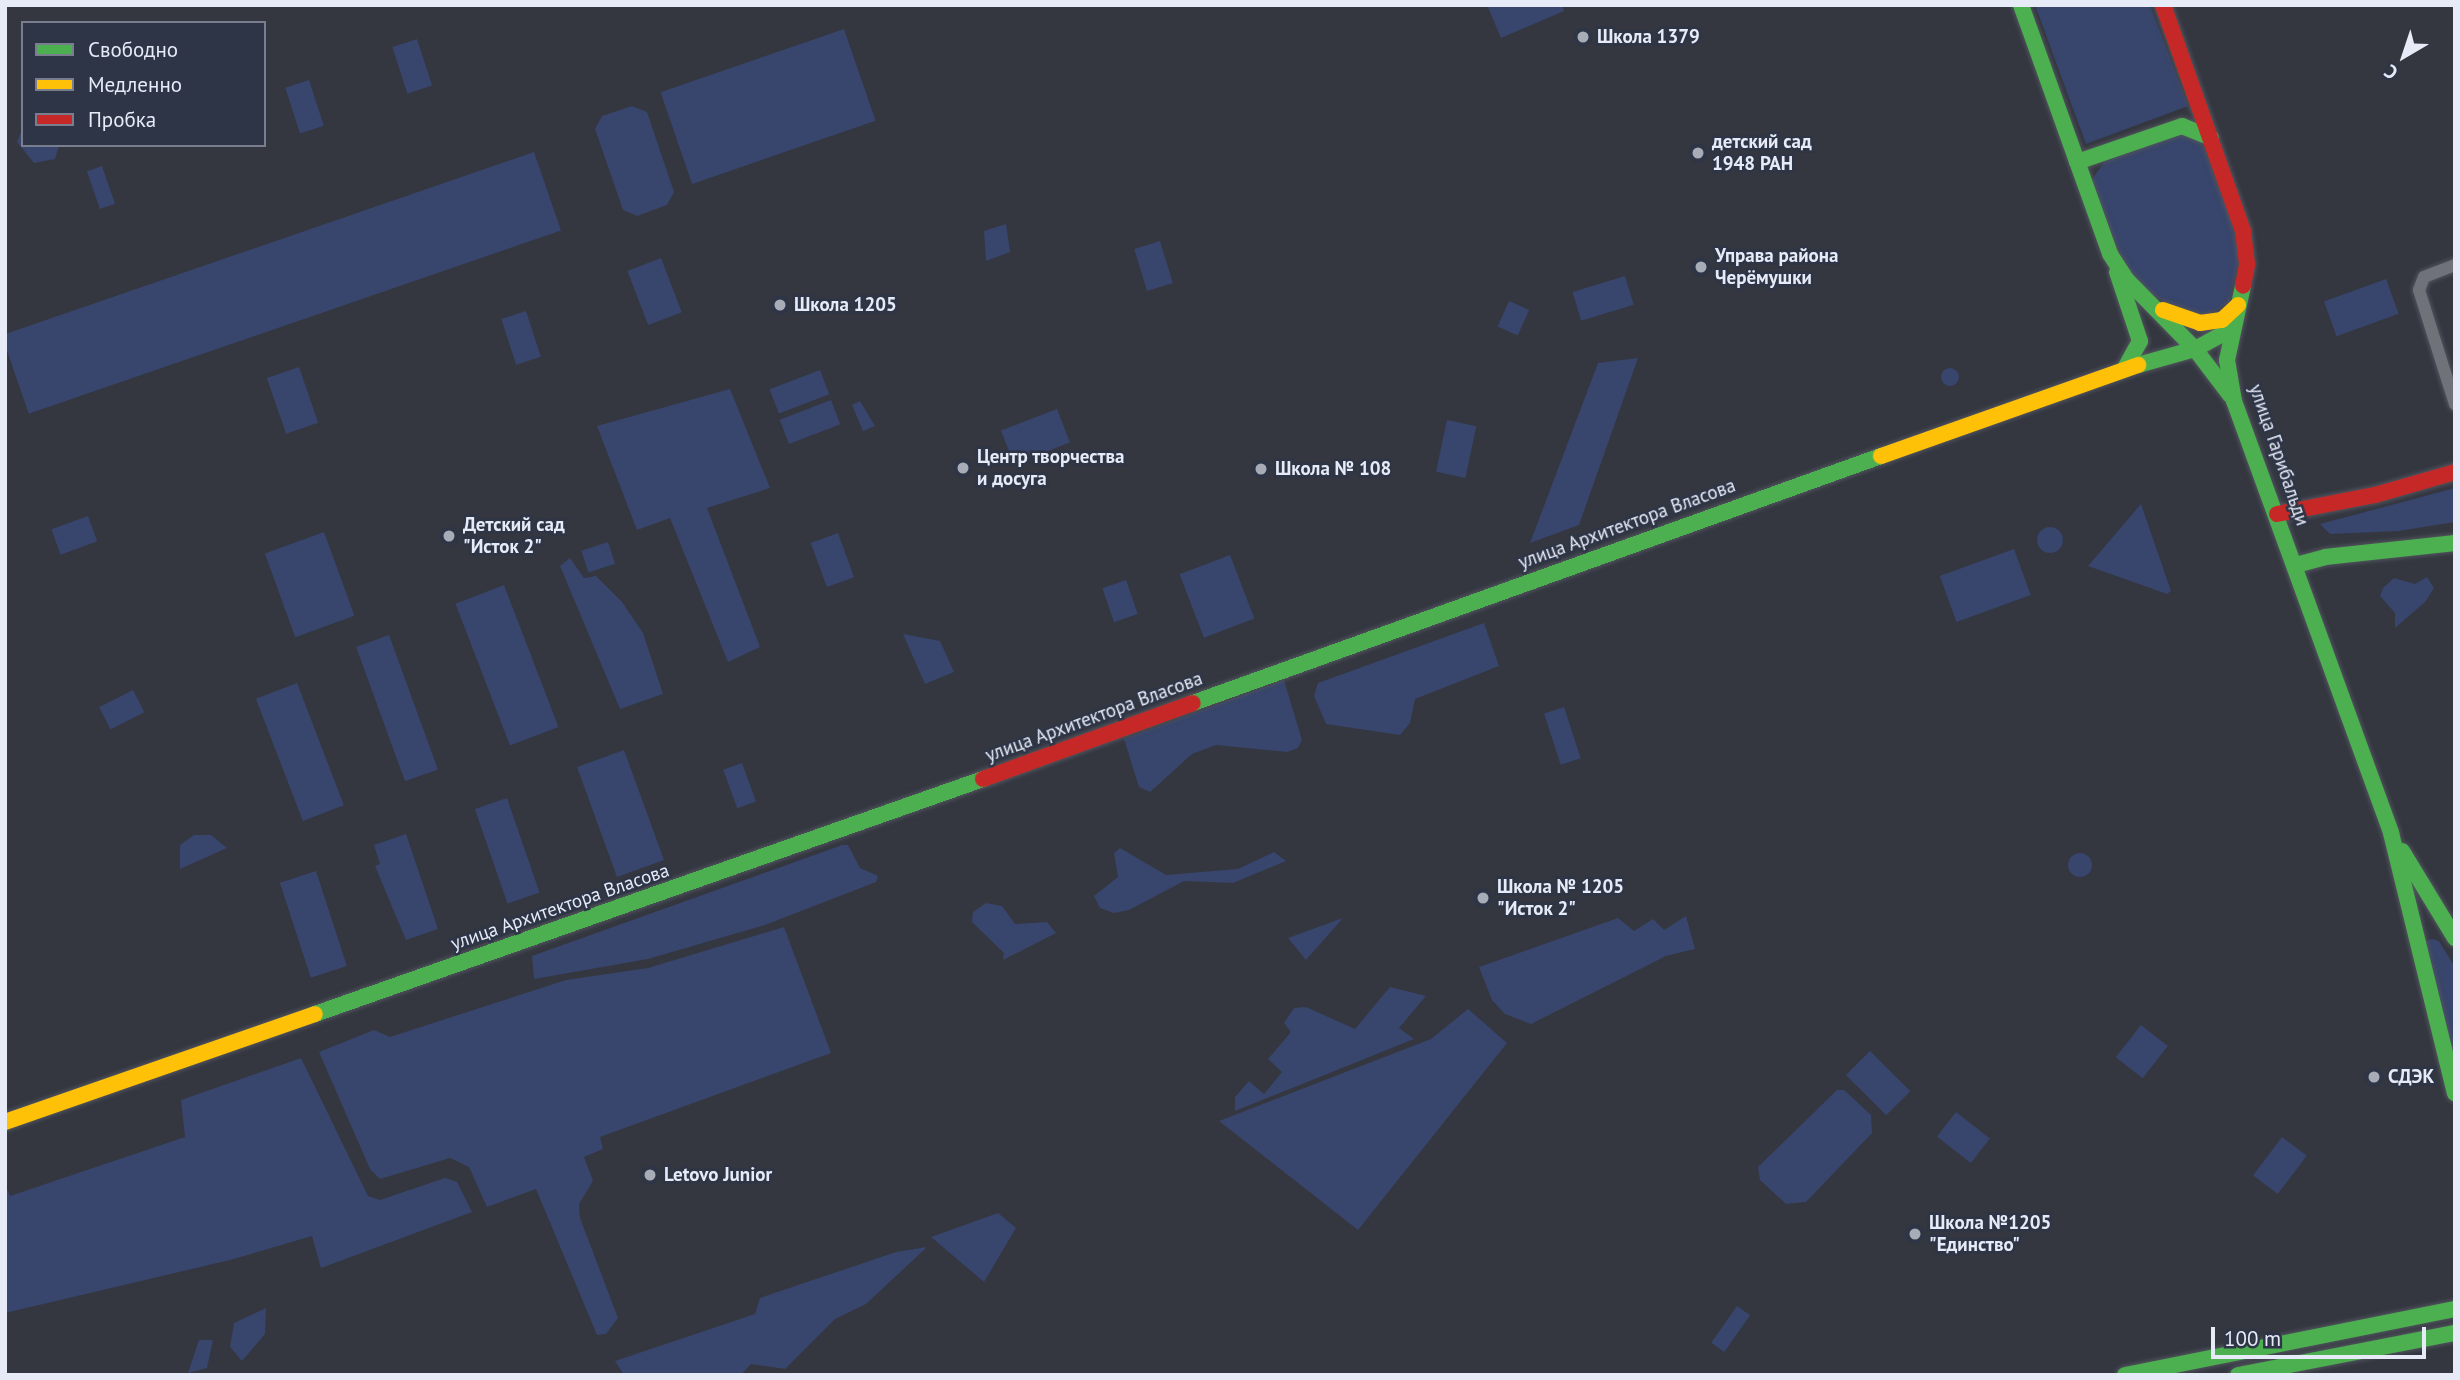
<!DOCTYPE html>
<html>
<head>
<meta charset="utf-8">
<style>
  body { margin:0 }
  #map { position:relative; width:2460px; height:1380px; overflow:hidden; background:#343740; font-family:"PT Sans",sans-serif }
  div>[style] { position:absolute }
  .green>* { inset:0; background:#38456c; transform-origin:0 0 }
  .round { border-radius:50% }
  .roads { filter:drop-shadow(0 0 2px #51545d) drop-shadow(0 0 2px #51545d) }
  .street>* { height:12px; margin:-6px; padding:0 6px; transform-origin:6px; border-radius:6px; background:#6f7279 }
  .fast>* { height:16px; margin:-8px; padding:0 8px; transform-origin:8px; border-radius:8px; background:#4caf50 }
  .slow>* { height:16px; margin:-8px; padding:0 8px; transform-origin:8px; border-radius:8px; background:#ffc107 }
  .jam>* { height:16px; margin:-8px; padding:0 8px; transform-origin:8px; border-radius:8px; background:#c62828 }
  .dots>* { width:19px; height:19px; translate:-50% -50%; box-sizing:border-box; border:4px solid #2e3546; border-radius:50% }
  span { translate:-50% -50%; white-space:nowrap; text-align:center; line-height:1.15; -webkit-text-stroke:5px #2e3546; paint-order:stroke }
  .poi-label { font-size:19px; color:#e7ebf7; font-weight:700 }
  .left { translate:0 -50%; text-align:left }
  .street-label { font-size:19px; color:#e7ebf7 }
  .frame { position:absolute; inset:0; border:7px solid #e7ebf7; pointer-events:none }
  .legend { position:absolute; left:21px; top:21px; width:245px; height:126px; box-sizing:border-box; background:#2e3546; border:2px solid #787e8d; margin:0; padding:9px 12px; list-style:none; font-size:21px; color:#e7ebf7 }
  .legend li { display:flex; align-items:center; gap:14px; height:35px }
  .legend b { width:35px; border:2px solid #787e8d }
  .north { position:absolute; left:2369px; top:21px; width:70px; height:70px; -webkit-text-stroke:5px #2e3546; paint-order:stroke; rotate:219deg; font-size:19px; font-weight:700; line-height:28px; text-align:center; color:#e7ebf7 }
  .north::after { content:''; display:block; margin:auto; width:24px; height:32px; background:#e7ebf7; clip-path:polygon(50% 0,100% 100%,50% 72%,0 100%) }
  .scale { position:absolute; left:2211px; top:1327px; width:215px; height:32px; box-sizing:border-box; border:4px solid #e7ebf7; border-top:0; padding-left:9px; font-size:21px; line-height:24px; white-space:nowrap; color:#e7ebf7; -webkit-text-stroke:5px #2e3546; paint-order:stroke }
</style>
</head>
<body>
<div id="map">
  <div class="green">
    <div style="clip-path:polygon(1487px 5px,1562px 5px,1564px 11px,1501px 38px)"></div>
    <div style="clip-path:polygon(2035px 5px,2150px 5px,2188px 106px,2086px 144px)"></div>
    <div style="left:844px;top:29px;width:97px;height:194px;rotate:71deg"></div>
    <div style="left:417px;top:39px;width:49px;height:26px;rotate:72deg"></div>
    <div style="left:309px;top:80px;width:48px;height:25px;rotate:72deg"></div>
    <div style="clip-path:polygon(632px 106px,647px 112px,674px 192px,667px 205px,637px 216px,623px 210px,595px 129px,602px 116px)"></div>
    <div style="clip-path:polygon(23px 127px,23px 145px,59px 145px,55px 159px,34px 163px,17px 142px)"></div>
    <div style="clip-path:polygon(2180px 134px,2200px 141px,2204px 148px,2231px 221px,2239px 258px,2229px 302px,2206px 317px,2171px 307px,2139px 285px,2120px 255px,2094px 187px,2093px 178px,2105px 161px)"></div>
    <div style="left:534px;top:152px;width:83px;height:563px;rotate:71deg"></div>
    <div style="left:102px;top:166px;width:40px;height:16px;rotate:71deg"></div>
    <div style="clip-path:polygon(1006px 224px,1010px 252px,986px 261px,984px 231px)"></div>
    <div style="left:1160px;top:241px;width:44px;height:27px;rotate:73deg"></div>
    <div style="left:661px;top:258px;width:58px;height:36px;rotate:69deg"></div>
    <div style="left:1625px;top:276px;width:30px;height:55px;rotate:73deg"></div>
    <div style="left:2386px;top:279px;width:37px;height:66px;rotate:70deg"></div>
    <div style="left:1509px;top:301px;width:22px;height:28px;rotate:24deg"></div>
    <div style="left:526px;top:311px;width:48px;height:26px;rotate:72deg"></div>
    <div style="clip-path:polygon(1638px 358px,1579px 525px,1530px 543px,1598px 363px)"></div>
    <div style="left:299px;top:367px;width:59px;height:34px;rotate:71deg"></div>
    <div class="round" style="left:1941px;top:368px;width:18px;height:18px"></div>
    <div style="left:820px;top:370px;width:26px;height:54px;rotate:69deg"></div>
    <div style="clip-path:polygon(730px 389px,770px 488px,707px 508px,760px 647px,728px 662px,670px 518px,637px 530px,597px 426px)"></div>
    <div style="left:831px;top:400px;width:26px;height:55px;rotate:69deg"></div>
    <div style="clip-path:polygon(860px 401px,875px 426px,863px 431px,852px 405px)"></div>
    <div style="left:1057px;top:409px;width:36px;height:60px;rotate:69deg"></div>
    <div style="left:1447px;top:420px;width:30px;height:53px;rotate:12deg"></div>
    <div style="clip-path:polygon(2455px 488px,2455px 522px,2398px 531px,2330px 534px,2320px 524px)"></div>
    <div style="clip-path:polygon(2141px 504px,2171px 591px,2167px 594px,2088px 566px)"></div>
    <div style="left:88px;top:516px;width:27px;height:39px;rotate:70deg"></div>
    <div class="round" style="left:2037px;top:527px;width:26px;height:26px"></div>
    <div style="left:324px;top:532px;width:89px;height:63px;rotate:70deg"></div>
    <div style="left:838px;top:533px;width:47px;height:29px;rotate:70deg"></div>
    <div style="left:608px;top:542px;width:23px;height:28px;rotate:72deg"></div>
    <div style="left:2014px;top:549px;width:49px;height:79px;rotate:70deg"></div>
    <div style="left:1230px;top:555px;width:68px;height:54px;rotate:69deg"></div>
    <div style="clip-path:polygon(570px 558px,584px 578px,596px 576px,622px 602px,643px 633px,663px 694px,620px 709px,560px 566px)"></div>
    <div style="clip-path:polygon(2427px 577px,2434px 588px,2425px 602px,2395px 628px,2395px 613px,2380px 596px,2383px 588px,2394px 578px,2415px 584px)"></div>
    <div style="left:1126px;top:580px;width:36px;height:25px;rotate:71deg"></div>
    <div style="left:504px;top:585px;width:152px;height:52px;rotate:69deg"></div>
    <div style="clip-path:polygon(1484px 623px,1499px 666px,1415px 699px,1410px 723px,1400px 735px,1326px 724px,1314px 696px,1318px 683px)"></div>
    <div style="clip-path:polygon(903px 634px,940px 641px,954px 672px,925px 684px)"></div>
    <div style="left:389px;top:635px;width:143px;height:35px;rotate:70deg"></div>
    <div style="clip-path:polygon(1284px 680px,1302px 740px,1298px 748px,1287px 752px,1216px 745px,1192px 754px,1150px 792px,1139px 787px,1124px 739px)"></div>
    <div style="left:297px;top:683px;width:131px;height:44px;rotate:69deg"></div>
    <div style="left:133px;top:690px;width:25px;height:38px;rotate:63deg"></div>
    <div style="left:1564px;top:707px;width:54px;height:21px;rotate:72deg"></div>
    <div style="left:624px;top:750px;width:117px;height:50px;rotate:70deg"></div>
    <div style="left:742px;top:763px;width:41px;height:20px;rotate:70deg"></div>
    <div style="left:507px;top:798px;width:100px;height:34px;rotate:71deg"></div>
    <div style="clip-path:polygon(406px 834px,438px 929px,406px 940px,375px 866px,380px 864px,374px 845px)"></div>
    <div style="clip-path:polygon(194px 835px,211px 835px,227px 848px,180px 869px,180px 845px)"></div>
    <div style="clip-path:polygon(842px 845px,848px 845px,860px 868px,878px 876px,876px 882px,765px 925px,648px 959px,534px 979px,532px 956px)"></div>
    <div style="clip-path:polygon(1120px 848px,1166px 875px,1238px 869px,1274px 852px,1286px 861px,1233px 883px,1184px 881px,1129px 910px,1114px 913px,1100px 908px,1094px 896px,1118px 877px,1114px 853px)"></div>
    <div class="round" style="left:2068px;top:853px;width:24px;height:24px"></div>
    <div style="left:316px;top:871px;width:100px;height:38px;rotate:72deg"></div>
    <div style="clip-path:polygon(986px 903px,1002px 906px,1015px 924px,1047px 922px,1056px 933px,1003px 960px,1004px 953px,972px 922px,973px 912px)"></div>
    <div style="clip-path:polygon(1686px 916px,1695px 949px,1666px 956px,1531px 1024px,1505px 1014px,1492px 1000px,1479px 967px,1618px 918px,1634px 931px,1653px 919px,1664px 930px)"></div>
    <div style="clip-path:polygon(1343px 918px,1306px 960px,1288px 938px)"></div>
    <div style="clip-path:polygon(784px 927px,831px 1053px,600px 1137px,603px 1149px,584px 1157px,593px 1181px,579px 1204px,580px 1218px,618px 1318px,606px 1334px,597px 1335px,536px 1189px,487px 1207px,469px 1167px,450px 1158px,380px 1179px,370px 1169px,319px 1052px,374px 1030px,390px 1037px,566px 980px,648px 968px)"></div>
    <div style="clip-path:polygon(2432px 939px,2439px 941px,2455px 967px,2453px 1053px,2424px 942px)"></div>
    <div style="clip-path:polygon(1390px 987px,1426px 996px,1399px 1028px,1414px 1039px,1235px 1111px,1235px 1097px,1249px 1081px,1264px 1094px,1282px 1072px,1268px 1059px,1291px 1032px,1284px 1023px,1294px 1008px,1306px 1007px,1355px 1029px)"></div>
    <div style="clip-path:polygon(1468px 1009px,1507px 1043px,1358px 1230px,1219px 1121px,1431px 1039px)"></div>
    <div style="left:2141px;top:1025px;width:34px;height:41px;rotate:38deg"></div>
    <div style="left:1870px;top:1051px;width:57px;height:34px;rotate:45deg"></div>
    <div style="clip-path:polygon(301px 1058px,368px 1196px,380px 1200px,445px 1178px,457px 1182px,472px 1212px,321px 1268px,312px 1236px,230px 1260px,5px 1313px,5px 1185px,10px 1196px,185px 1137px,181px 1100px)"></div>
    <div style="clip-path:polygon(1837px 1090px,1844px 1090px,1871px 1115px,1872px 1133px,1806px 1202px,1786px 1204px,1760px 1180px,1758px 1167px)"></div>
    <div style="left:1956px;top:1112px;width:43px;height:31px;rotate:38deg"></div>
    <div style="left:2282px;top:1137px;width:31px;height:48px;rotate:37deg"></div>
    <div style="clip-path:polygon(998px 1213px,1016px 1228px,984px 1282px,931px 1237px)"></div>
    <div style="clip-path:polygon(927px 1247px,866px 1304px,835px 1319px,785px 1369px,751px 1364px,741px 1375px,624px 1375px,615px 1361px,755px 1314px,760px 1298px,896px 1252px)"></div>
    <div style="left:1737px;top:1306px;width:16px;height:45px;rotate:35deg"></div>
    <div style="clip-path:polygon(266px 1308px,265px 1334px,242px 1361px,230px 1347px,234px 1323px)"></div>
    <div style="clip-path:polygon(199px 1340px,213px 1340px,207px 1368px,188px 1373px)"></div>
  </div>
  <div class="roads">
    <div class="street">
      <div style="left:2455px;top:265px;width:33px;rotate:159deg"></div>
      <div style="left:2424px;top:277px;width:14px;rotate:111deg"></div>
      <div style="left:2419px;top:290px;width:120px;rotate:72.5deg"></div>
    </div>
    <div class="fast">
      <div style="left:2021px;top:5px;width:264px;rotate:70.3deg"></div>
      <div style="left:2110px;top:254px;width:31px;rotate:57deg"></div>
      <div style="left:2127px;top:280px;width:97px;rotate:45.4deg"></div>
      <div style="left:2195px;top:349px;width:58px;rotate:52.7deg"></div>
      <div style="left:2077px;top:162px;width:111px;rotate:-18.9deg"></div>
      <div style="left:2182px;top:126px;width:31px;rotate:22deg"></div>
      <div style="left:2117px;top:272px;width:73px;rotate:71.6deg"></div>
      <div style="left:2140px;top:341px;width:31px;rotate:119deg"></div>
      <div style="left:2243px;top:286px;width:76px;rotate:102.2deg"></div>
      <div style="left:2227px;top:360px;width:42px;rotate:80.3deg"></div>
      <div style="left:2234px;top:401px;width:460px;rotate:70deg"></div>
      <div style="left:2391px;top:833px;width:268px;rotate:76.2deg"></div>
      <div style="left:2138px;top:365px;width:59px;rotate:-15.7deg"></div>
      <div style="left:2195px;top:349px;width:42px;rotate:-28.4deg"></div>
      <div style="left:2296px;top:565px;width:30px;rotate:-15deg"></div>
      <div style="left:2325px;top:557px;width:131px;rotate:-6.1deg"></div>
      <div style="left:1193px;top:703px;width:731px;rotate:-19.75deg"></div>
      <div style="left:2402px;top:851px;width:102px;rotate:58.7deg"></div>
      <div style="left:315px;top:1014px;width:708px;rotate:-19.38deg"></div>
      <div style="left:2125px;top:1375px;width:337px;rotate:-11.3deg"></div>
      <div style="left:2238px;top:1375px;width:221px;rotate:-11deg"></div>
    </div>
    <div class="slow">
      <div style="left:2163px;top:310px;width:39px;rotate:19deg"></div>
      <div style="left:2200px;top:323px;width:22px;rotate:-8deg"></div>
      <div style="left:2222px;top:320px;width:22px;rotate:-43deg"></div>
      <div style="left:1881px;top:456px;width:273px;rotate:-19.5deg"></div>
      <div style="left:5px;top:1122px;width:328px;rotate:-19.2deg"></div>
    </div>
    <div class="jam">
      <div style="left:2163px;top:5px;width:240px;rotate:70.5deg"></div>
      <div style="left:2243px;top:231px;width:34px;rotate:83deg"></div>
      <div style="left:2247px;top:265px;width:21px;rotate:101deg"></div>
      <div style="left:2277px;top:514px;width:100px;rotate:-11deg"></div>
      <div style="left:2375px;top:495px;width:83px;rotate:-16deg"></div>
      <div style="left:983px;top:779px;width:223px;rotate:-19.9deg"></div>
    </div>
  </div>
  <div class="dots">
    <div style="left:1583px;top:37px;background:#a8acb7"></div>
    <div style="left:1698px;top:153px;background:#a8acb7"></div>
    <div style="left:1701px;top:267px;background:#a8acb7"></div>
    <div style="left:780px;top:305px;background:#a8acb7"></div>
    <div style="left:963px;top:468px;background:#a8acb7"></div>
    <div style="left:1261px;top:469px;background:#a8acb7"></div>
    <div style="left:449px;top:536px;background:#a8acb7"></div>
    <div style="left:1483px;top:898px;background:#a8acb7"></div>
    <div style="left:2374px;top:1077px;background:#a8acb7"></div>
    <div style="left:650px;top:1175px;background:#a8acb7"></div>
    <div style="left:1915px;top:1234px;background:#a8acb7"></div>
  </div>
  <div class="poi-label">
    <span class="left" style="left:1597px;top:37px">Школа 1379</span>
    <span class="left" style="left:1712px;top:153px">детский сад<br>1948 РАН</span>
    <span class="left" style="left:1715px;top:267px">Управа района<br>Черёмушки</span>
    <span class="left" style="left:794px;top:305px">Школа 1205</span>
    <span class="left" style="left:977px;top:468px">Центр творчества<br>и досуга</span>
    <span class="left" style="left:1275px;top:469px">Школа № 108</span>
    <span class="left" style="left:463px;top:536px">Детский сад<br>"Исток 2"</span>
    <span class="left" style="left:1497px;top:898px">Школа № 1205<br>"Исток 2"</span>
    <span class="left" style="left:2388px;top:1077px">СДЭК</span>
    <span class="left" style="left:664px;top:1175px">Letovo Junior</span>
    <span class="left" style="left:1929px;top:1234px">Школа №1205<br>"Единство"</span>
  </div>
  <div class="street-label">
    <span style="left:2279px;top:455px;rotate:71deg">улица Гарибальди</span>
    <span style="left:1627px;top:524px;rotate:-20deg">улица Архитектора Власова</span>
    <span style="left:1094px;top:717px;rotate:-20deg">улица Архитектора Власова</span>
    <span style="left:560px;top:907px;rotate:-19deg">улица Архитектора Власова</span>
  </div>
  <div class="frame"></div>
  <ul class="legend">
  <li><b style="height:9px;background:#4caf50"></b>Свободно</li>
  <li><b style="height:9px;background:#ffc107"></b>Медленно</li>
  <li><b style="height:9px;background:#c62828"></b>Пробка</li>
  </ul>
  <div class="north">С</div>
  <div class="scale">100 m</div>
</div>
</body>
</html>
